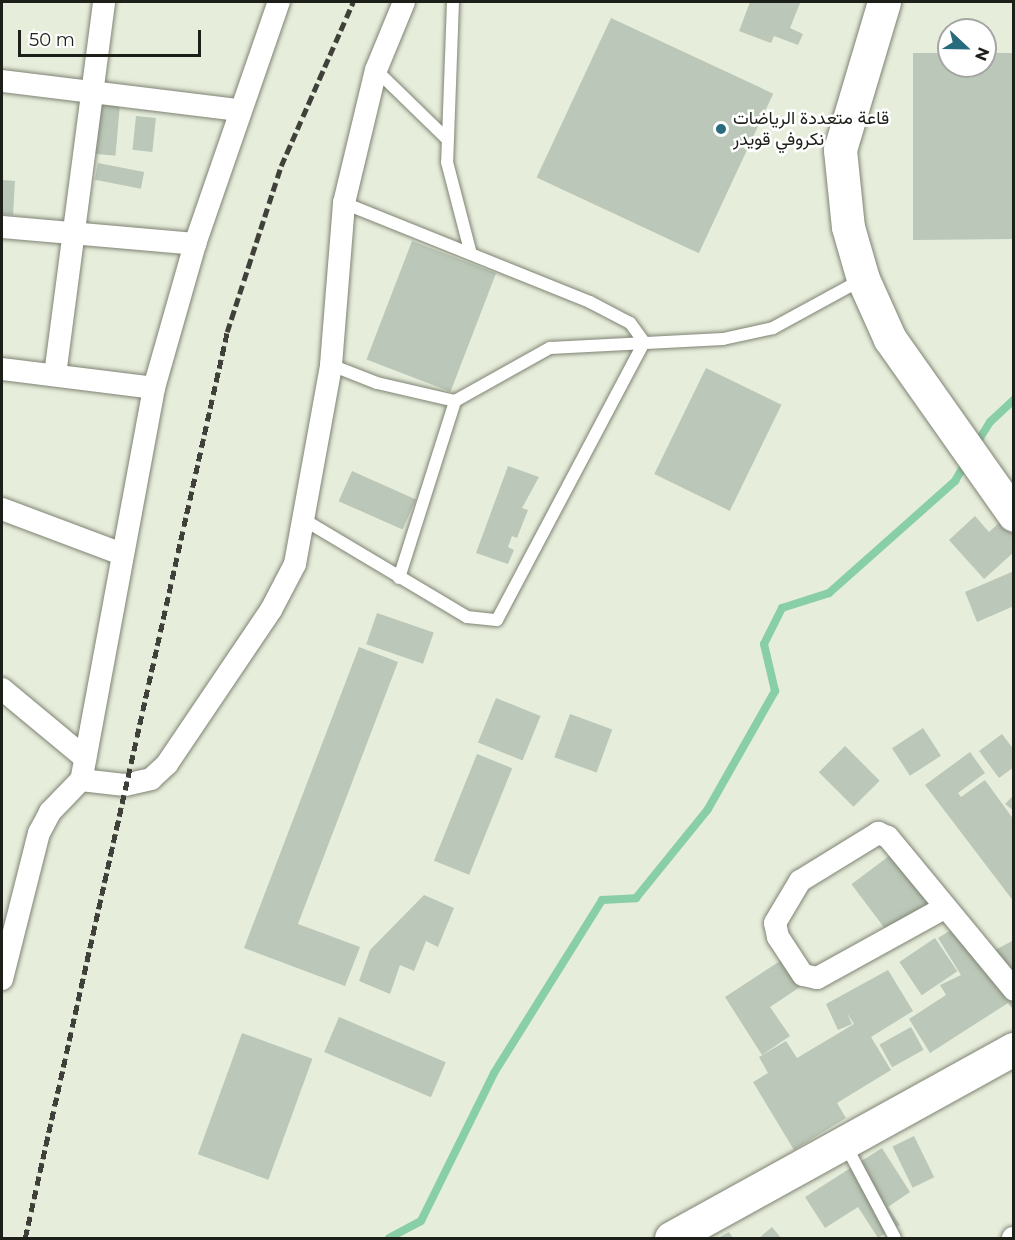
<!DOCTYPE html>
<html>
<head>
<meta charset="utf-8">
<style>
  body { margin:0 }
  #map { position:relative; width:1015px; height:1240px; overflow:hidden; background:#e7eddb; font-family:Montserrat,Vazirmatn,sans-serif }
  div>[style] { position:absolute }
  .stream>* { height:8px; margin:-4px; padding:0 4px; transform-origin:4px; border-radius:4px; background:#88cea7 }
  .building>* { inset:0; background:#bbc7b8; transform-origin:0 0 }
  .roads { filter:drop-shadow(0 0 2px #7e8373) drop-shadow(0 0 2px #7e8373) }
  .lane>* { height:12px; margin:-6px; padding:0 6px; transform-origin:6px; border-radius:6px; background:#fff }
  .street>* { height:22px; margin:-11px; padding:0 11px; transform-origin:11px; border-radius:11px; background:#fff }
  .primary>* { height:33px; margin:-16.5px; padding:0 16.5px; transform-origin:16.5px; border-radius:16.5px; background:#fff }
  .rail>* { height:4.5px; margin-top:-2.25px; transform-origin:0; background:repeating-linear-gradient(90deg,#3e4039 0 9px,transparent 0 13.5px) }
  .dots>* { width:16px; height:16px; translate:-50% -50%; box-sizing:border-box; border:3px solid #fff; border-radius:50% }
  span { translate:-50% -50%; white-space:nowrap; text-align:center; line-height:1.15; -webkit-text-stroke:5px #fff; paint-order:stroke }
  .poi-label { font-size:18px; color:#1d1f19 }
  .left { translate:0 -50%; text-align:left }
  .frame { position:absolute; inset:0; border:3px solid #1d1f19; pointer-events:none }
  .north { position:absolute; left:937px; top:18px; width:60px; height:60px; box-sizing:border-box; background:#fff; border:2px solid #a5a5a3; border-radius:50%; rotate:112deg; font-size:16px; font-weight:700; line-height:24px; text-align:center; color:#1d1f19 }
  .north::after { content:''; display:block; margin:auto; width:21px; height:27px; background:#276b7c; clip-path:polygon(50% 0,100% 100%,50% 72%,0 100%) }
  .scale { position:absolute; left:18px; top:30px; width:183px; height:27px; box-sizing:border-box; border:3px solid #1d1f19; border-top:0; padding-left:8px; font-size:18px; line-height:21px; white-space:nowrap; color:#1d1f19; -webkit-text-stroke:4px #fff; paint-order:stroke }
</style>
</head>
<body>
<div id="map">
  <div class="stream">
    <div style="left:975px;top:446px;width:28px;rotate:-58deg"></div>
    <div style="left:990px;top:422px;width:33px;rotate:-43deg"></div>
    <div style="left:389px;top:1238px;width:36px;rotate:-28deg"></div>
    <div style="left:421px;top:1221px;width:165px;rotate:-63.7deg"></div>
    <div style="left:494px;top:1073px;width:204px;rotate:-58deg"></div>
    <div style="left:602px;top:900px;width:34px;rotate:-3deg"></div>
    <div style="left:636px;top:898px;width:114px;rotate:-51deg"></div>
    <div style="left:708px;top:809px;width:136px;rotate:-60.4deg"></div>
    <div style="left:775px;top:691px;width:48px;rotate:-103.2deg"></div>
    <div style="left:764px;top:644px;width:40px;rotate:-63.4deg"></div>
    <div style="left:782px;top:608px;width:49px;rotate:-17.7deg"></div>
    <div style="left:829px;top:593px;width:169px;rotate:-41.6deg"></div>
    <div style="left:955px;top:481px;width:22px;rotate:-60deg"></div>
  </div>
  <div class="building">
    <div style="clip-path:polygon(750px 2px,800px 3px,790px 28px,803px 34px,798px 45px,774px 36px,771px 43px,739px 31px)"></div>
    <div style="left:611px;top:18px;width:179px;height:176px;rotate:25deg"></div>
    <div style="clip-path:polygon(913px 53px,949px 53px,949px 66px,985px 66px,985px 53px,1014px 53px,1014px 239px,913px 240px)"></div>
    <div style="left:99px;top:103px;width:21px;height:51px;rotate:5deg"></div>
    <div style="left:136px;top:116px;width:20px;height:34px;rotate:6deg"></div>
    <div style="left:98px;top:163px;width:47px;height:17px;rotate:11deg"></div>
    <div style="clip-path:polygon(2px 180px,15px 181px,13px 215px,2px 214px)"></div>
    <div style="left:412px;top:241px;width:90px;height:127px;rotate:21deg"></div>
    <div style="left:706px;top:368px;width:84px;height:118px;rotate:26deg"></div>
    <div style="clip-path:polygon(508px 466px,539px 477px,522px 508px,528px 510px,517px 538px,512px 536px,508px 547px,514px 550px,508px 564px,476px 553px)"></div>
    <div style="left:352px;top:471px;width:70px;height:33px;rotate:24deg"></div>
    <div style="clip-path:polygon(1014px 496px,1014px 552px,984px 579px,949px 540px,975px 516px,989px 532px,1011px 512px)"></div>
    <div style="clip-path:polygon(1014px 571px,1014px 606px,977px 622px,965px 592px)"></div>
    <div style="left:377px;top:613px;width:60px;height:33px;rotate:19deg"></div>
    <div style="clip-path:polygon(359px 647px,398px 662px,298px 924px,360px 947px,345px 986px,244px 948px)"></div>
    <div style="left:496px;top:698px;width:48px;height:48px;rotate:22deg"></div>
    <div style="left:570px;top:714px;width:45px;height:46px;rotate:20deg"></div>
    <div style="left:923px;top:728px;width:33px;height:37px;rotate:57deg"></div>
    <div style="clip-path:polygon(1002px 734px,1014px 750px,1014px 767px,999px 778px,979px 751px)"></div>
    <div style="left:845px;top:746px;width:49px;height:37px;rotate:45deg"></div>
    <div style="clip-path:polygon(970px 752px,985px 773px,958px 793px,961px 797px,985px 780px,1014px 820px,1014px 902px,925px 785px)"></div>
    <div style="left:477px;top:754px;width:38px;height:115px;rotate:22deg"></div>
    <div style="clip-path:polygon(1014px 795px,1014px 811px,1005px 804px)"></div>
    <div style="left:901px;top:847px;width:72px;height:62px;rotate:53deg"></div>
    <div style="clip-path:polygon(424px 895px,454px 908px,438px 947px,426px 941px,414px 971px,400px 965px,390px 994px,359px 981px,370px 950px)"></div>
    <div style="clip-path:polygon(961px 924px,982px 957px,1014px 940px,1014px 1011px,1008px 1003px,930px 1053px,909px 1019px,946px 995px,940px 985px,961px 975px,938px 938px)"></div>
    <div style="left:935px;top:938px;width:40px;height:43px;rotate:56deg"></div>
    <div style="clip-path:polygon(794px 952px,812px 979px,770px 1007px,790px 1036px,762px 1055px,725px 997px)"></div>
    <div style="clip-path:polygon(888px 970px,913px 1011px,871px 1037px,891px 1070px,837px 1103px,846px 1118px,794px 1150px,753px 1082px,768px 1073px,759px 1057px,786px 1041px,797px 1058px,854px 1024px,847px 1013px,852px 1024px,838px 1030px,826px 1004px)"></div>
    <div style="left:339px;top:1017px;width:116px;height:38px;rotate:23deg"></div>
    <div style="left:911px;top:1027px;width:26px;height:36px;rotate:61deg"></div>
    <div style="left:242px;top:1033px;width:75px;height:129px;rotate:20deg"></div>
    <div style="left:914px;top:1136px;width:46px;height:24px;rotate:64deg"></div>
    <div style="clip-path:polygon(882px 1148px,910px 1192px,888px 1207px,900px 1225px,878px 1238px,858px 1207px,825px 1228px,805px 1197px)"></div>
    <div style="clip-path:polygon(772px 1227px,781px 1238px,759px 1238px)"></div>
    <div style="clip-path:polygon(729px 1232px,733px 1238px,718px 1238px)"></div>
  </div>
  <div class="roads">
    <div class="lane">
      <div style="left:453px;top:2px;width:160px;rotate:92.1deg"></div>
      <div style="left:447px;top:162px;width:95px;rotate:75.4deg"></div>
      <div style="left:376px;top:70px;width:98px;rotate:44.2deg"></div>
      <div style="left:331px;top:365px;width:49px;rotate:21.4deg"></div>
      <div style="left:377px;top:383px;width:80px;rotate:13deg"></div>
      <div style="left:455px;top:401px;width:109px;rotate:-29.2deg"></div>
      <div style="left:550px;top:348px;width:173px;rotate:-3deg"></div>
      <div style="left:723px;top:339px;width:51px;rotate:-12.4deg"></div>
      <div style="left:773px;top:328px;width:102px;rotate:-28.6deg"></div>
      <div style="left:306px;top:521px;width:187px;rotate:30.8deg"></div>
      <div style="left:467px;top:617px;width:30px;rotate:6deg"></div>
      <div style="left:497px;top:620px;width:314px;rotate:-62.1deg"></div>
      <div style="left:644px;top:342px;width:24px;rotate:-126deg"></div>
      <div style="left:630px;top:323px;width:45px;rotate:-152.3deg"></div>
      <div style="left:590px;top:302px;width:265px;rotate:-158.1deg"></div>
      <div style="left:399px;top:578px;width:186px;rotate:-72.4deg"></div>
      <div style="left:845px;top:1144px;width:106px;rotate:62deg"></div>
    </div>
    <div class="street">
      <div style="left:2px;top:81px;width:238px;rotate:7deg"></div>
      <div style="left:2px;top:227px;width:194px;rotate:5deg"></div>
      <div style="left:195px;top:244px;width:150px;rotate:105.9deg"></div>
      <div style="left:154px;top:388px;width:399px;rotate:100.5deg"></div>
      <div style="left:195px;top:244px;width:256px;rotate:-70.9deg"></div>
      <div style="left:2px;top:369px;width:153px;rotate:7.1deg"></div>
      <div style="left:55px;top:375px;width:376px;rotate:-82.5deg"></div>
      <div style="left:2px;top:509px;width:128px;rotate:20.6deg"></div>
      <div style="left:2px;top:689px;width:108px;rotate:39.7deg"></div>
      <div style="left:944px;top:908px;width:145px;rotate:151.1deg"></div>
      <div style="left:817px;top:978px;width:14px;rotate:-168deg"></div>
      <div style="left:803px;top:975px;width:45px;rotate:-123.3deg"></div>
      <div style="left:778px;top:937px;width:14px;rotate:-102deg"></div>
      <div style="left:775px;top:923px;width:49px;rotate:-59.2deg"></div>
      <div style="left:800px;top:881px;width:92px;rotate:-31.6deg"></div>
      <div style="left:878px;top:833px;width:11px;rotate:22deg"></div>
      <div style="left:888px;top:837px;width:198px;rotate:50.5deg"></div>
      <div style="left:2px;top:979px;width:151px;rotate:-75.8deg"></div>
      <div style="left:39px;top:833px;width:24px;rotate:-62deg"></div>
      <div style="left:50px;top:812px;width:45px;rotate:-45.9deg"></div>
      <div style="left:81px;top:780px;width:44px;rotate:6.5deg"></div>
      <div style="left:125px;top:785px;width:27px;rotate:-13deg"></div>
      <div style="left:151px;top:779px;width:22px;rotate:-43deg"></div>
      <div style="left:167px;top:764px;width:186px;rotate:-56deg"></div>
      <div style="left:271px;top:610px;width:52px;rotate:-62.4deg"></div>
      <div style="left:295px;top:564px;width:202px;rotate:-79.7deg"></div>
      <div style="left:331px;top:365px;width:163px;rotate:-85.4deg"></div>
      <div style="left:344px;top:203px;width:137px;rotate:-76.5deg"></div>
      <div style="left:376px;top:70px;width:74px;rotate:-67.6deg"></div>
      <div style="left:1013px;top:1238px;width:1px"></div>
    </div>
    <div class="primary">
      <div style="left:884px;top:2px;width:154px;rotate:106.6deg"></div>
      <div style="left:840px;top:150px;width:77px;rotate:84.1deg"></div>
      <div style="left:848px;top:227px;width:54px;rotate:73.9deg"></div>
      <div style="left:863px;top:279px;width:66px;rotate:65.8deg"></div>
      <div style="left:890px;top:339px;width:215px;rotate:54.8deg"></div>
      <div style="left:671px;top:1238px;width:392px;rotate:-28.9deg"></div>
    </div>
  </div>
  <div class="rail">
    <div style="left:25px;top:1238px;width:928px;rotate:-77.43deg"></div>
    <div style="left:227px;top:332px;width:175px;rotate:-72deg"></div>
    <div style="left:281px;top:166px;width:179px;rotate:-66.3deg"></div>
  </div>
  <div class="dots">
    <div style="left:721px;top:129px;background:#276b7c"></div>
  </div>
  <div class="poi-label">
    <span class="left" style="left:733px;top:129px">قاعة متعددة الرياضات<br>نكروفي قويدر</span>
  </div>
  <div class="frame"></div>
  <div class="north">N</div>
  <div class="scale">50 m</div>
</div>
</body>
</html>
